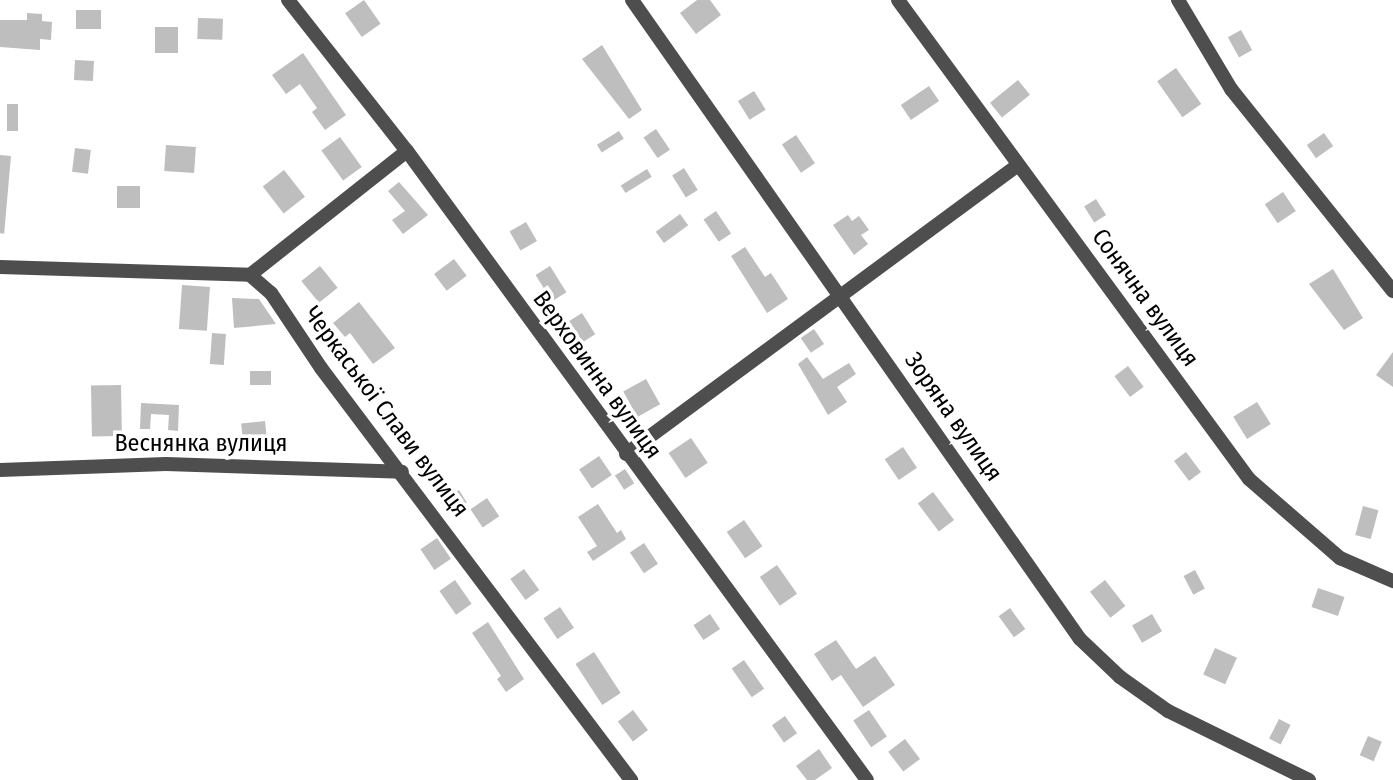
<!DOCTYPE html>
<html>
<head>
<meta charset="utf-8">
<style>
  body { margin:0 }
  #map { position:relative; width:1393px; height:780px; overflow:hidden; background:#fff; font-family:"Fira Sans Condensed",sans-serif }
  div>[style] { position:absolute }
  .building>* { inset:0; background:#bebebe; transform-origin:0 0 }
  .minor>* { height:14px; margin:-7px; padding:0 7px; transform-origin:7px; border-radius:7px; background:#4e4e4e }
  span { translate:-50% -50%; white-space:nowrap; text-align:center; line-height:1.15; -webkit-text-stroke:7px #fff; paint-order:stroke }
  .street-label { font-size:24px; color:#000 }
</style>
</head>
<body>
<div id="map">
  <div class="building">
    <div style="left:364px;top:0;width:29px;height:23px;rotate:55deg"></div>
    <div style="clip-path:polygon(697px 0,710px 0,721px 15px,696px 34px,680px 13px)"></div>
    <div style="left:76px;top:10px;width:25px;height:19px"></div>
    <div style="clip-path:polygon(27px 13px,42px 14px,42px 21px,52px 22px,51px 40px,40px 39px,40px 50px,0 47px,0 20px,27px 20px)"></div>
    <div style="left:198px;top:18px;width:25px;height:21px;rotate:2deg"></div>
    <div style="left:155px;top:27px;width:23px;height:26px"></div>
    <div style="left:1241px;top:30px;width:23px;height:15px;rotate:61deg"></div>
    <div style="clip-path:polygon(602px 45px,642px 110px,629px 119px,582px 59px)"></div>
    <div style="clip-path:polygon(303px 53px,346px 115px,325px 130px,312px 112px,317px 108px,300px 84px,286px 94px,272px 75px)"></div>
    <div style="left:75px;top:60px;width:19px;height:20px;rotate:3deg"></div>
    <div style="left:1176px;top:68px;width:44px;height:23px;rotate:55deg"></div>
    <div style="left:1018px;top:80px;width:19px;height:36px;rotate:51deg"></div>
    <div style="left:929px;top:86px;width:18px;height:34px;rotate:56deg"></div>
    <div style="left:754px;top:91px;width:22px;height:19px;rotate:58deg"></div>
    <div style="left:7px;top:104px;width:11px;height:27px"></div>
    <div style="left:656px;top:129px;width:25px;height:15px;rotate:56deg"></div>
    <div style="left:619px;top:131px;width:9px;height:26px;rotate:58deg"></div>
    <div style="left:1324px;top:133px;width:16px;height:21px;rotate:55deg"></div>
    <div style="left:796px;top:135px;width:34px;height:17px;rotate:56deg"></div>
    <div style="left:340px;top:137px;width:37px;height:23px;rotate:54deg"></div>
    <div style="left:166px;top:145px;width:30px;height:26px;rotate:4deg"></div>
    <div style="left:75px;top:148px;width:16px;height:24px;rotate:7deg"></div>
    <div style="left:0;top:155px;width:11px;height:78px;rotate:5deg"></div>
    <div style="left:684px;top:168px;width:26px;height:14px;rotate:58deg"></div>
    <div style="left:647px;top:169px;width:9px;height:31px;rotate:58deg"></div>
    <div style="left:284px;top:170px;width:34px;height:27px;rotate:52deg"></div>
    <div style="clip-path:polygon(399px 182px,428px 215px,403px 234px,392px 220px,405px 211px,388px 191px)"></div>
    <div style="left:117px;top:186px;width:23px;height:22px"></div>
    <div style="left:1283px;top:192px;width:23px;height:22px;rotate:56deg"></div>
    <div style="left:1096px;top:199px;width:19px;height:14px;rotate:58deg"></div>
    <div style="left:716px;top:211px;width:27px;height:15px;rotate:56deg"></div>
    <div style="left:680px;top:214px;width:14px;height:30px;rotate:54deg"></div>
    <div style="clip-path:polygon(848px 215px,852px 221px,859px 216px,869px 230px,861px 235px,868px 244px,854px 255px,833px 225px)"></div>
    <div style="left:526px;top:222px;width:22px;height:19px;rotate:60deg"></div>
    <div style="clip-path:polygon(745px 247px,765px 277px,771px 273px,788px 299px,767px 313px,731px 256px)"></div>
    <div style="left:454px;top:259px;width:21px;height:25px;rotate:53deg"></div>
    <div style="left:320px;top:266px;width:28px;height:24px;rotate:51deg"></div>
    <div style="left:550px;top:266px;width:31px;height:17px;rotate:58deg"></div>
    <div style="clip-path:polygon(1333px 269px,1363px 318px,1344px 330px,1309px 284px)"></div>
    <div style="left:182px;top:285px;width:28px;height:44px;rotate:4deg"></div>
    <div style="clip-path:polygon(232px 298px,259px 299px,276px 324px,234px 328px)"></div>
    <div style="clip-path:polygon(359px 302px,395px 348px,373px 364px,350px 333px,345px 337px,333px 323px)"></div>
    <div style="left:582px;top:313px;width:25px;height:15px;rotate:58deg"></div>
    <div style="left:814px;top:329px;width:18px;height:16px;rotate:56deg"></div>
    <div style="left:212px;top:333px;width:14px;height:31px;rotate:4deg"></div>
    <div style="clip-path:polygon(1393px 352px,1393px 387px,1376px 375px)"></div>
    <div style="clip-path:polygon(807px 357px,823px 379px,849px 363px,856px 374px,837px 387px,847px 402px,828px 415px,798px 364px)"></div>
    <div style="left:1128px;top:366px;width:26px;height:17px;rotate:53deg"></div>
    <div style="left:271px;top:371px;width:14px;height:21px;rotate:90deg"></div>
    <div style="left:646px;top:379px;width:29px;height:26px;rotate:61deg"></div>
    <div style="left:121px;top:385px;width:51px;height:30px;rotate:89deg"></div>
    <div style="left:1257px;top:402px;width:26px;height:28px;rotate:58deg"></div>
    <div style="clip-path:polygon(141px 403px,179px 405px,178px 431px,168px 430px,169px 415px,151px 414px,150px 429px,140px 429px)"></div>
    <div style="left:265px;top:421px;width:20px;height:24px;rotate:84deg"></div>
    <div style="left:691px;top:438px;width:30px;height:27px;rotate:56deg"></div>
    <div style="left:903px;top:447px;width:25px;height:22px;rotate:56deg"></div>
    <div style="left:1186px;top:452px;width:25px;height:15px;rotate:53deg"></div>
    <div style="left:599px;top:456px;width:23px;height:24px;rotate:56deg"></div>
    <div style="left:625px;top:469px;width:17px;height:12px;rotate:57deg"></div>
    <div style="left:459px;top:490px;width:15px;height:19px;rotate:58deg"></div>
    <div style="left:933px;top:492px;width:35px;height:19px;rotate:53deg"></div>
    <div style="left:487px;top:498px;width:22px;height:20px;rotate:56deg"></div>
    <div style="clip-path:polygon(598px 504px,617px 533px,621px 530px,626px 539px,593px 561px,587px 552px,597px 546px,578px 517px)"></div>
    <div style="left:1363px;top:506px;width:16px;height:30px;rotate:15deg"></div>
    <div style="left:744px;top:520px;width:32px;height:21px;rotate:55deg"></div>
    <div style="left:437px;top:538px;width:25px;height:20px;rotate:56deg"></div>
    <div style="left:644px;top:543px;width:25px;height:17px;rotate:56deg"></div>
    <div style="left:777px;top:565px;width:35px;height:21px;rotate:55deg"></div>
    <div style="left:524px;top:569px;width:26px;height:17px;rotate:54deg"></div>
    <div style="left:1195px;top:570px;width:21px;height:13px;rotate:62deg"></div>
    <div style="left:455px;top:580px;width:29px;height:19px;rotate:55deg"></div>
    <div style="left:1105px;top:580px;width:33px;height:19px;rotate:52deg"></div>
    <div style="left:1318px;top:588px;width:28px;height:20px;rotate:19deg"></div>
    <div style="left:560px;top:607px;width:25px;height:20px;rotate:56deg"></div>
    <div style="left:1010px;top:608px;width:26px;height:14px;rotate:54deg"></div>
    <div style="left:710px;top:614px;width:18px;height:20px;rotate:56deg"></div>
    <div style="left:1152px;top:614px;width:20px;height:23px;rotate:60deg"></div>
    <div style="clip-path:polygon(488px 622px,524px 679px,506px 692px,497px 679px,501px 676px,472px 633px)"></div>
    <div style="clip-path:polygon(836px 640px,856px 669px,875px 656px,895px 685px,863px 707px,841px 675px,832px 681px,814px 654px)"></div>
    <div style="left:1215px;top:648px;width:24px;height:29px;rotate:24deg"></div>
    <div style="left:594px;top:652px;width:49px;height:22px;rotate:57deg"></div>
    <div style="left:744px;top:660px;width:35px;height:15px;rotate:55deg"></div>
    <div style="left:633px;top:710px;width:25px;height:19px;rotate:53deg"></div>
    <div style="left:869px;top:710px;width:32px;height:19px;rotate:56deg"></div>
    <div style="left:785px;top:716px;width:21px;height:16px;rotate:55deg"></div>
    <div style="left:1279px;top:719px;width:13px;height:22px;rotate:27deg"></div>
    <div style="left:1368px;top:736px;width:15px;height:21px;rotate:23deg"></div>
    <div style="left:905px;top:739px;width:25px;height:21px;rotate:53deg"></div>
    <div style="clip-path:polygon(819px 749px,832px 768px,815px 780px,807px 780px,796px 766px)"></div>
  </div>
  <div class="minor">
    <div style="left:288px;top:0;width:192px;rotate:51.8deg"></div>
    <div style="left:407px;top:151px;width:779px;rotate:53.82deg"></div>
    <div style="left:632px;top:0;width:780px;rotate:54.97deg"></div>
    <div style="left:1080px;top:639px;width:55px;rotate:43.5deg"></div>
    <div style="left:1120px;top:677px;width:59px;rotate:35.3deg"></div>
    <div style="left:1168px;top:711px;width:157px;rotate:26.1deg"></div>
    <div style="left:898px;top:0;width:594px;rotate:53.77deg"></div>
    <div style="left:1249px;top:479px;width:121px;rotate:41deg"></div>
    <div style="left:1340px;top:558px;width:58px;rotate:23.5deg"></div>
    <div style="left:1178px;top:0;width:104px;rotate:59.2deg"></div>
    <div style="left:1231px;top:89px;width:259px;rotate:51.3deg"></div>
    <div style="left:0;top:267px;width:250px;rotate:1.8deg"></div>
    <div style="left:250px;top:275px;width:28px;rotate:41deg"></div>
    <div style="left:271px;top:293px;width:90px;rotate:56.3deg"></div>
    <div style="left:321px;top:368px;width:516px;rotate:53.04deg"></div>
    <div style="left:250px;top:275px;width:200px;rotate:-38.3deg"></div>
    <div style="left:626px;top:454px;width:486px;rotate:-36.4deg"></div>
    <div style="left:0;top:470px;width:166px;rotate:-2.1deg"></div>
    <div style="left:166px;top:464px;width:236px;rotate:1.9deg"></div>
  </div>
  <div class="street-label">
    <span style="left:1145px;top:298px;rotate:54deg">Сонячна вулиця</span>
    <span style="left:597px;top:375px;rotate:54deg">Верховинна вулиця</span>
    <span style="left:386px;top:412px;rotate:53deg">Черкаської Слави вулиця</span>
    <span style="left:953px;top:417px;rotate:55deg">Зоряна вулиця</span>
    <span style="left:201px;top:444px">Веснянка вулиця</span>
  </div>
</div>
</body>
</html>
